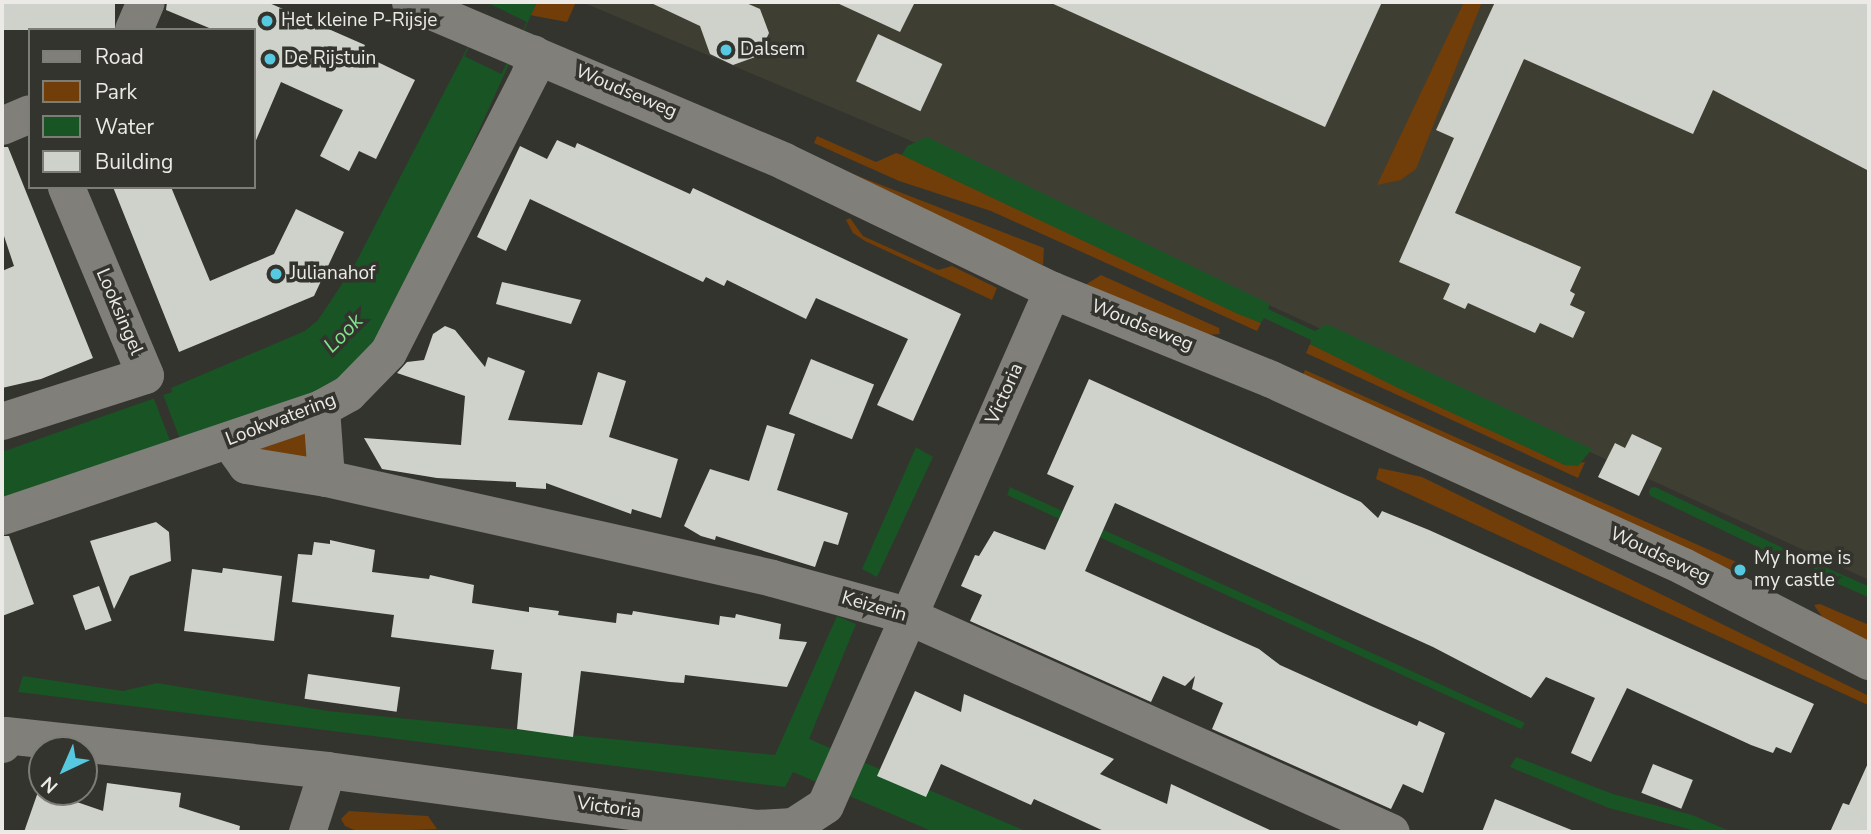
<!DOCTYPE html>
<html>
<head>
<meta charset="utf-8">
<style>
  body { margin:0 }
  #map { position:relative; width:1871px; height:834px; overflow:hidden; background:#34342e; font-family:"Nunito Sans",sans-serif }
  div>[style] { position:absolute }
  .built>* { inset:0; background:#3f3e33 }
  .green>* { inset:0; background:#713d08; transform-origin:0 0 }
  .water>* { inset:0; background:#185424 }
  .pier>* { inset:0; background:#34342e; transform-origin:0 0 }
  .stream>* { height:10px; margin:-5px; padding:0 5px; transform-origin:5px; border-radius:5px; background:#185424 }
  .building>* { inset:0; background:#cfd2cb; transform-origin:0 0 }
  .minor>* { height:37px; margin:-18.5px; padding:0 18.5px; transform-origin:18.5px; border-radius:18.5px; background:#807f79 }
  .tertiary>* { height:38px; margin:-19px; padding:0 19px; transform-origin:19px; border-radius:19px; background:#807f79 }
  .dots>* { width:19px; height:19px; translate:-50% -50%; box-sizing:border-box; border:4px solid #34342e; border-radius:50% }
  span { translate:-50% -50%; white-space:nowrap; text-align:center; line-height:1.15; -webkit-text-stroke:7px #34342e; paint-order:stroke }
  .poi-label { font-size:19px; color:#ebeae7 }
  .left { translate:0 -50%; text-align:left }
  .street-label { font-size:19px; color:#ebeae7 }
  .water-label { font-size:21px; color:#80e48d; font-style:italic }
  .frame { position:absolute; inset:0; border:4px solid #ebeae7; pointer-events:none }
  .legend { position:absolute; left:28px; top:28px; width:228px; height:161px; box-sizing:border-box; background:#34342e; border:2px solid #7d7d78; margin:0; padding:9px 12px; list-style:none; font-size:21px; color:#ebeae7 }
  .legend li { display:flex; align-items:center; gap:14px; height:35px }
  .legend b { width:35px; border:2px solid #7d7d78 }
  .north { position:absolute; left:28px; top:736px; width:70px; height:70px; box-sizing:border-box; background:#34342e; border:2px solid #7d7d78; border-radius:50%; rotate:224deg; font-size:19px; font-weight:700; line-height:28px; text-align:center; color:#ebeae7 }
  .north::after { content:''; display:block; margin:auto; width:24px; height:32px; background:#56c9e1; clip-path:polygon(50% 0,100% 100%,50% 72%,0 100%) }
</style>
</head>
<body>
<div id="map">
  <div class="built">
    <div style="clip-path:polygon(582px 2px,1869px 2px,1869px 580px,907px 139px)"></div>
  </div>
  <div class="green">
    <div style="clip-path:polygon(537px 2px,576px 2px,567px 22px,530px 15px)"></div>
    <div style="clip-path:polygon(1464px 2px,1482px 2px,1416px 169px,1401px 180px,1377px 185px)"></div>
    <div style="clip-path:polygon(817px 136px,876px 162px,896px 153px,902px 155px,1261px 323px,1257px 331px,991px 211px,899px 181px,814px 143px)"></div>
    <div style="clip-path:polygon(827px 164px,1044px 248px,1043px 265px,826px 168px)"></div>
    <div style="clip-path:polygon(850px 218px,863px 236px,938px 270px,952px 266px,997px 288px,992px 300px,865px 241px,853px 233px,846px 220px)"></div>
    <div style="clip-path:polygon(1101px 275px,1219px 328px,1220px 334px,1207px 335px,1085px 285px)"></div>
    <div style="clip-path:polygon(1310px 344px,1565px 465px,1585px 462px,1578px 478px,1306px 353px)"></div>
    <div style="left:1305px;top:370px;width:474px;height:9px;rotate:24deg"></div>
    <div style="clip-path:polygon(311px 426px,313px 467px,244px 446px)"></div>
    <div style="clip-path:polygon(1379px 468px,1422px 477px,1869px 696px,1868px 705px,1376px 479px)"></div>
    <div style="clip-path:polygon(1820px 604px,1869px 625px,1869px 643px,1827px 624px,1814px 605px)"></div>
    <div style="clip-path:polygon(349px 811px,428px 816px,437px 829px,359px 832px,345px 826px,341px 819px)"></div>
  </div>
  <div class="water">
    <div style="clip-path:polygon(491px 2px,537px 2px,386px 336px,335px 387px,2px 510px,2px 452px,172px 392px,171px 388px,305px 331px,318px 320px,354px 266px)"></div>
    <div style="clip-path:polygon(927px 137px,1270px 304px,1268px 309px,1315px 331px,1327px 324px,1592px 449px,1578px 466px,1565px 465px,1400px 389px,1310px 344px,1311px 340px,1264px 318px,1261px 323px,1238px 314px,902px 155px,907px 146px)"></div>
    <div style="clip-path:polygon(916px 447px,933px 457px,877px 577px,862px 569px)"></div>
    <div style="clip-path:polygon(1010px 487px,1525px 723px,1521px 729px,1007px 495px)"></div>
    <div style="clip-path:polygon(837px 616px,856px 624px,809px 739px,1028px 832px,934px 832px,793px 772px,785px 787px,18px 692px,23px 676px,123px 691px,157px 683px,328px 711px,775px 755px)"></div>
    <div style="clip-path:polygon(1516px 757px,1613px 794px,1692px 815px,1732px 832px,1700px 832px,1609px 808px,1510px 767px)"></div>
  </div>
  <div class="pier">
    <div style="left:490px;top:4px;width:41px;height:58px;rotate:26deg"></div>
    <div style="left:162px;top:392px;width:60px;height:10px;rotate:69deg"></div>
  </div>
  <div class="stream">
    <div style="left:1654px;top:492px;width:146px;rotate:25.5deg"></div>
    <div style="left:1819px;top:570px;width:55px;rotate:23.7deg"></div>
  </div>
  <div class="building">
    <div style="left:2px;top:2px;width:113px;height:28px"></div>
    <div style="clip-path:polygon(167px 2px,267px 2px,365px 45px,361px 54px,415px 80px,376px 159px,359px 151px,349px 171px,320px 156px,343px 110px,281px 82px,254px 145px,254px 30px,214px 30px,166px 10px)"></div>
    <div style="clip-path:polygon(649px 2px,744px 2px,760px 9px,769px 33px,758px 56px,733px 65px,710px 54px,700px 26px)"></div>
    <div style="clip-path:polygon(835px 2px,915px 2px,900px 32px)"></div>
    <div style="clip-path:polygon(1049px 2px,1382px 2px,1325px 127px)"></div>
    <div style="clip-path:polygon(1495px 2px,1869px 2px,1869px 171px,1713px 90px,1693px 134px,1524px 59px,1455px 213px,1581px 267px,1570px 291px,1575px 294px,1570px 305px,1585px 312px,1573px 338px,1540px 323px,1535px 333px,1468px 303px,1465px 309px,1443px 299px,1450px 284px,1399px 262px,1454px 138px,1436px 130px)"></div>
    <div style="left:878px;top:34px;width:71px;height:52px;rotate:25deg"></div>
    <div style="clip-path:polygon(557px 140px,575px 148px,577px 143px,690px 194px,693px 188px,961px 314px,913px 421px,877px 405px,908px 339px,816px 298px,806px 319px,727px 280px,724px 286px,706px 277px,703px 282px,530px 199px,506px 251px,477px 237px,520px 146px,547px 159px)"></div>
    <div style="clip-path:polygon(2px 147px,8px 147px,93px 358px,41px 379px,2px 388px,2px 271px,14px 266px,2px 230px)"></div>
    <div style="clip-path:polygon(113px 187px,171px 187px,210px 281px,274px 254px,296px 209px,344px 232px,314px 296px,179px 352px)"></div>
    <div style="clip-path:polygon(502px 282px,581px 300px,571px 324px,496px 304px)"></div>
    <div style="clip-path:polygon(445px 326px,455px 330px,485px 367px,488px 357px,525px 371px,508px 420px,582px 425px,598px 372px,626px 381px,609px 437px,678px 459px,661px 518px,632px 509px,631px 514px,546px 483px,546px 489px,516px 487px,516px 482px,437px 478px,382px 469px,364px 438px,461px 445px,465px 396px,397px 373px,407px 362px,424px 360px,433px 334px)"></div>
    <div style="left:811px;top:359px;width:68px;height:59px;rotate:22deg"></div>
    <div style="clip-path:polygon(1089px 379px,1361px 502px,1378px 518px,1382px 511px,1429px 530px,1814px 704px,1791px 753px,1776px 747px,1773px 753px,1751px 745px,1627px 688px,1591px 762px,1571px 753px,1595px 698px,1546px 677px,1531px 698px,1433px 647px,1115px 503px,1085px 571px,1259px 649px,1280px 665px,1371px 706px,1417px 726px,1419px 721px,1445px 733px,1423px 793px,1403px 784px,1391px 809px,1212px 729px,1223px 703px,1192px 689px,1195px 676px,1185px 686px,1163px 676px,1151px 702px,970px 621px,982px 595px,961px 586px,975px 555px,979px 556px,994px 531px,1045px 550px,1074px 486px,1047px 474px)"></div>
    <div style="clip-path:polygon(767px 425px,795px 434px,777px 490px,848px 513px,838px 545px,824px 541px,815px 567px,716px 536px,715px 540px,701px 536px,684px 526px,710px 469px,749px 481px)"></div>
    <div style="clip-path:polygon(1632px 434px,1662px 448px,1639px 496px,1598px 477px,1615px 443px,1625px 448px)"></div>
    <div style="clip-path:polygon(156px 522px,169px 532px,171px 561px,130px 576px,114px 609px,90px 541px)"></div>
    <div style="clip-path:polygon(2px 536px,9px 536px,34px 604px,2px 616px)"></div>
    <div style="clip-path:polygon(330px 540px,375px 550px,372px 572px,429px 579px,430px 575px,474px 585px,472px 603px,529px 612px,529px 607px,559px 611px,558px 615px,616px 623px,617px 613px,632px 615px,633px 611px,719px 625px,720px 616px,735px 618px,736px 614px,781px 624px,779px 639px,807px 642px,787px 687px,685px 675px,684px 683px,670px 682px,581px 671px,573px 737px,517px 729px,522px 673px,491px 669px,494px 650px,391px 637px,394px 615px,292px 602px,298px 554px,312px 555px,314px 542px,330px 544px)"></div>
    <div style="clip-path:polygon(223px 568px,282px 576px,274px 641px,184px 631px,192px 569px,222px 573px)"></div>
    <div style="left:99px;top:586px;width:37px;height:28px;rotate:70deg"></div>
    <div style="left:308px;top:674px;width:93px;height:25px;rotate:8deg"></div>
    <div style="clip-path:polygon(915px 691px,961px 712px,964px 694px,1114px 759px,1100px 774px,1167px 804px,1171px 784px,1274px 832px,1106px 832px,1034px 799px,1031px 805px,941px 764px,926px 797px,877px 776px)"></div>
    <div style="clip-path:polygon(1869px 761px,1869px 832px,1830px 832px,1843px 803px,1849px 805px)"></div>
    <div style="left:1653px;top:764px;width:43px;height:31px;rotate:22deg"></div>
    <div style="clip-path:polygon(107px 783px,181px 793px,179px 807px,240px 826px,239px 832px,24px 832px,39px 789px,103px 811px)"></div>
    <div style="clip-path:polygon(1495px 799px,1574px 831px,1574px 832px,1482px 832px)"></div>
  </div>
  <div class="minor">
    <div style="left:410px;top:2px;width:406px;rotate:23deg"></div>
    <div style="left:784px;top:161px;width:297px;rotate:25.7deg"></div>
    <div style="left:1052px;top:290px;width:236px;rotate:22.1deg"></div>
    <div style="left:1271px;top:379px;width:452px;rotate:24.4deg"></div>
    <div style="left:1683px;top:566px;width:209px;rotate:27.1deg"></div>
    <div style="left:321px;top:408px;width:70px;rotate:85.9deg"></div>
    <div style="left:326px;top:478px;width:457px;rotate:12.6deg"></div>
    <div style="left:772px;top:578px;width:139px;rotate:15.4deg"></div>
    <div style="left:906px;top:615px;width:531px;rotate:24.1deg"></div>
    <div style="left:2px;top:421px;width:150px;rotate:-17.8deg"></div>
    <div style="left:145px;top:375px;width:204px;rotate:-112.8deg"></div>
    <div style="left:228px;top:440px;width:31px;rotate:54deg"></div>
    <div style="left:246px;top:465px;width:81px;rotate:9.2deg"></div>
    <div style="left:2px;top:516px;width:337px;rotate:-18.7deg"></div>
    <div style="left:321px;top:408px;width:31px;rotate:-29deg"></div>
    <div style="left:348px;top:393px;width:57px;rotate:-45.7deg"></div>
    <div style="left:388px;top:352px;width:313px;rotate:-63deg"></div>
    <div style="left:530px;top:73px;width:20px;rotate:-81deg"></div>
    <div style="left:2px;top:744px;width:9px;rotate:-72deg"></div>
    <div style="left:5px;top:735px;width:324px;rotate:6.2deg"></div>
    <div style="left:327px;top:770px;width:432px;rotate:7.7deg"></div>
    <div style="left:755px;top:828px;width:38px;rotate:-3deg"></div>
    <div style="left:793px;top:826px;width:38px;rotate:-33deg"></div>
    <div style="left:825px;top:805px;width:563px;rotate:-66.21deg"></div>
    <div style="left:307px;top:832px;width:65px;rotate:-72.1deg"></div>
  </div>
  <div class="tertiary">
    <div style="left:134px;top:30px;width:30px;rotate:-67deg"></div>
    <div style="left:2px;top:126px;width:30px;rotate:-23deg"></div>
  </div>
  <div class="dots">
    <div style="left:267px;top:21px;background:#56c9e1"></div>
    <div style="left:726px;top:50px;background:#56c9e1"></div>
    <div style="left:270px;top:59px;background:#56c9e1"></div>
    <div style="left:276px;top:274px;background:#56c9e1"></div>
    <div style="left:1740px;top:570px;background:#56c9e1"></div>
  </div>
  <div class="poi-label">
    <span class="left" style="left:281px;top:21px">Het kleine P-Rijsje</span>
    <span class="left" style="left:740px;top:50px">Dalsem</span>
    <span class="left" style="left:284px;top:59px">De Rijstuin</span>
    <span class="left" style="left:290px;top:274px">Julianahof</span>
    <span class="left" style="left:1754px;top:570px">My home is<br>my castle</span>
  </div>
  <div class="street-label">
    <span style="left:626px;top:92px;rotate:23deg">Woudseweg</span>
    <span style="left:119px;top:312px;rotate:67deg">Looksingel</span>
    <span style="left:1142px;top:326px;rotate:22deg">Woudseweg</span>
    <span style="left:1005px;top:394px;rotate:-66deg">Victoria</span>
    <span style="left:281px;top:420px;rotate:-21deg">Lookwatering</span>
    <span style="left:1660px;top:556px;rotate:25deg">Woudseweg</span>
    <span style="left:874px;top:607px;rotate:16deg">Keizerin</span>
    <span style="left:609px;top:808px;rotate:8deg">Victoria</span>
  </div>
  <div class="water-label">
    <span style="left:343px;top:333px;rotate:-45deg">Look</span>
  </div>
  <div class="frame"></div>
  <ul class="legend">
  <li><b style="height:9px;background:#807f79"></b>Road</li>
  <li><b style="height:19px;background:#713d08"></b>Park</li>
  <li><b style="height:19px;background:#185424"></b>Water</li>
  <li><b style="height:19px;background:#cfd2cb"></b>Building</li>
  </ul>
  <div class="north">N</div>
</div>
</body>
</html>
